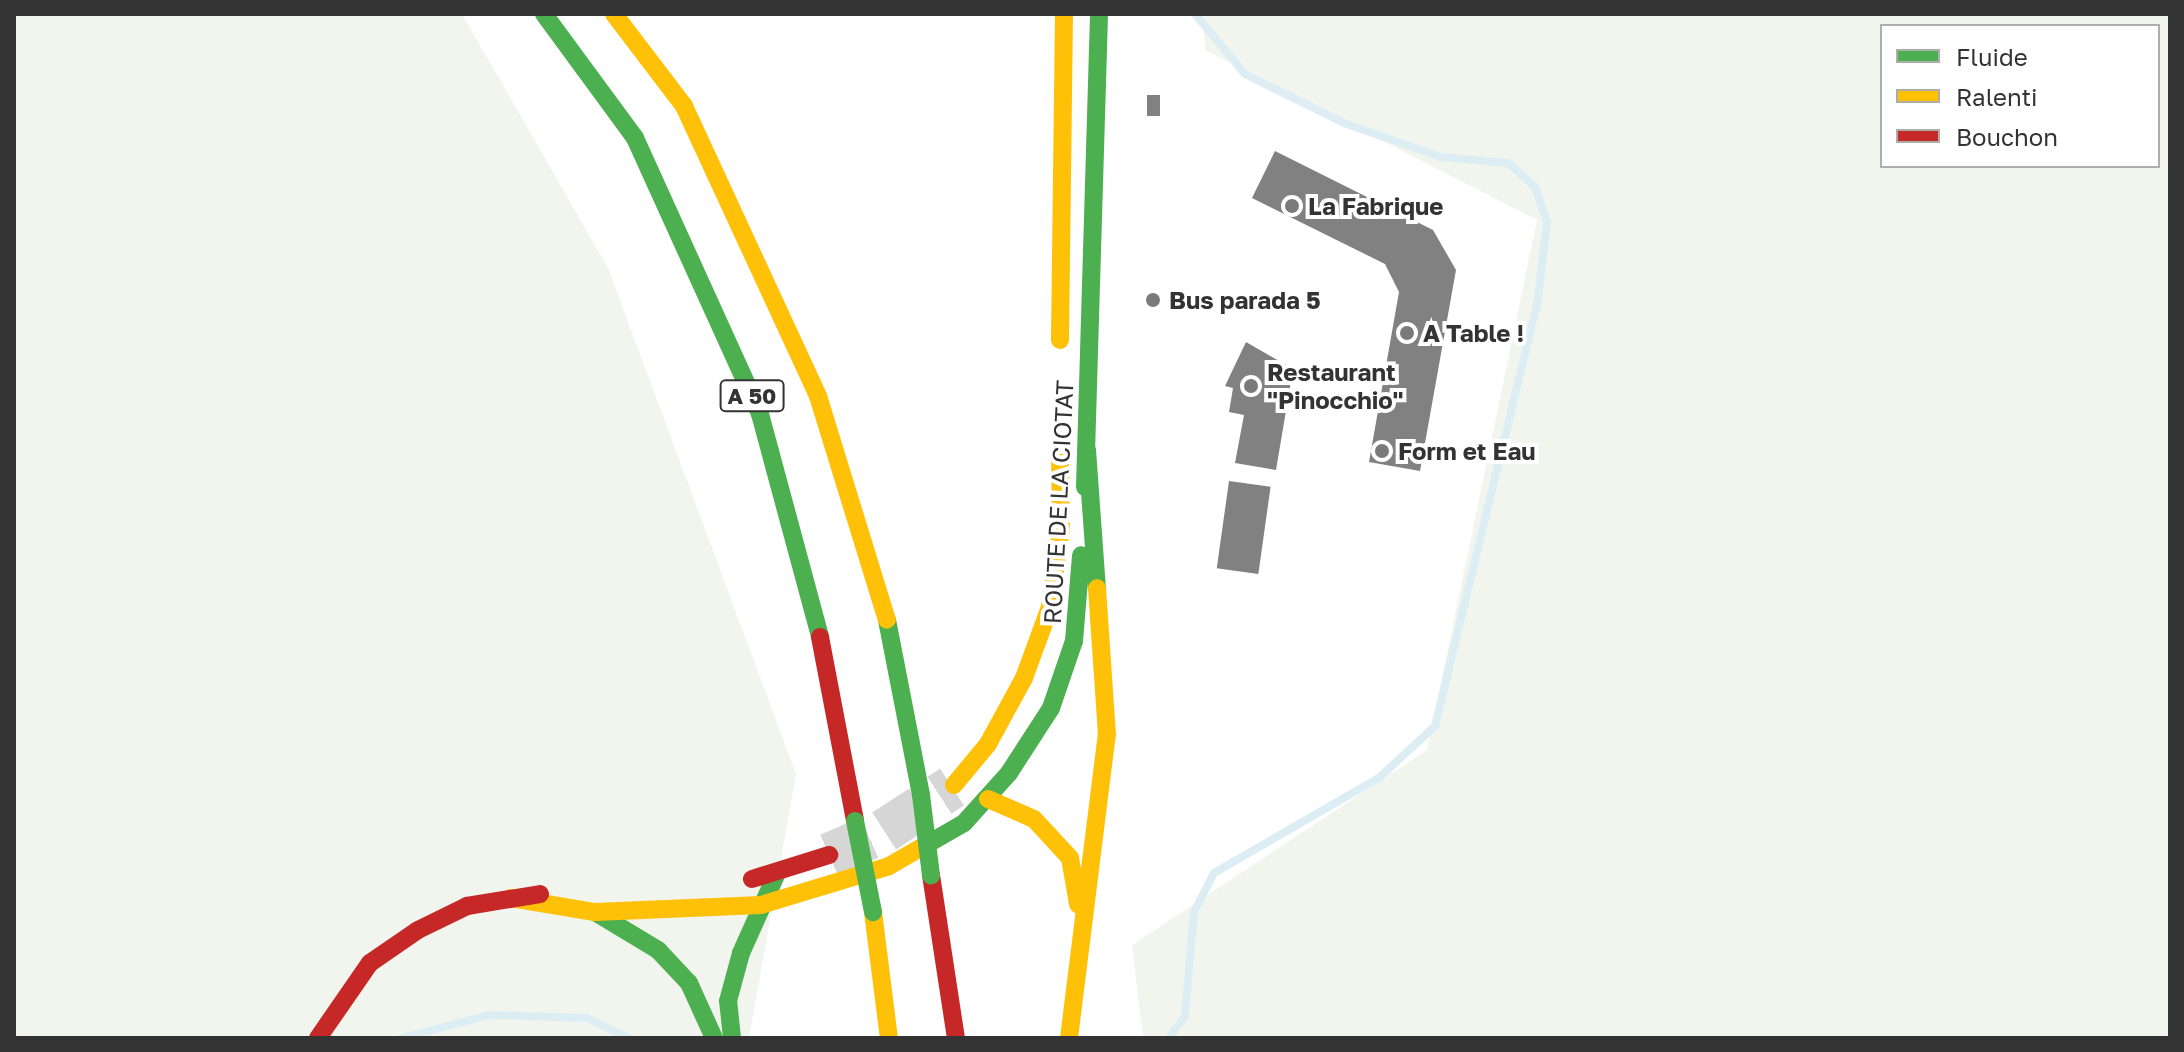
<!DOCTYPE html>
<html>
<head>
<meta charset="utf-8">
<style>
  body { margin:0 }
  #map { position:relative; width:2184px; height:1052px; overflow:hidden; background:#fff; font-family:"Golos Text",sans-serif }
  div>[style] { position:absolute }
  .green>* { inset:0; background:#f2f5ed }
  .stream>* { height:8px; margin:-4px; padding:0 4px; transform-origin:4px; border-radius:4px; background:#dceef4 }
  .building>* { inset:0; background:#818181; transform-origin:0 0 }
  .secondary-tunnel>* { height:44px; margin-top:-22px; transform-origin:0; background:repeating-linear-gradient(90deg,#d6d6d6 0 44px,transparent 0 66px) }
  .fast>* { height:18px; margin:-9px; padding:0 9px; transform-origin:9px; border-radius:9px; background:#4caf50 }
  .slow>* { height:18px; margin:-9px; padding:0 9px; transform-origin:9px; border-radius:9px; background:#ffc107 }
  .jam>* { height:18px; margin:-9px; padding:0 9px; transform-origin:9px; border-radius:9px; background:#c62828 }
  .fast-bridge>* { height:18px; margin:-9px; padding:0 9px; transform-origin:9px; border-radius:9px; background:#4caf50 }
  .dots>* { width:22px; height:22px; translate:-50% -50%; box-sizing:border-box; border:4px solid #fff; border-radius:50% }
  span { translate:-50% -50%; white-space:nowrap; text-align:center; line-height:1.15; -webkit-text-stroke:8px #fff; paint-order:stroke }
  .shield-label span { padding:2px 6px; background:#fff; border:2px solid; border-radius:6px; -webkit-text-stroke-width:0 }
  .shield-label { font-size:22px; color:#333; font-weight:700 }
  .poi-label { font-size:24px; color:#333; font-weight:700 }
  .left { translate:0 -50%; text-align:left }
  .street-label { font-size:24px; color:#333 }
  .frame { position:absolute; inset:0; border:16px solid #333; pointer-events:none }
  .legend { position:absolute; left:1880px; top:24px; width:280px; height:144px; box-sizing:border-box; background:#fff; border:2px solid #adadad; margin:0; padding:10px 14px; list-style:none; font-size:24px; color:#333 }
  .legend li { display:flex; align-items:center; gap:16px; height:40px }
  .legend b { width:40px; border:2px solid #adadad }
</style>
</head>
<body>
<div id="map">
  <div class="green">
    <div style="clip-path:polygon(14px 14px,462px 14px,608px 268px,796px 774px,749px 1038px,14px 1038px)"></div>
    <div style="clip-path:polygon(evenodd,1203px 14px,2170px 14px,2170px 1038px,1143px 1038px,1132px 945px,1427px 750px,1537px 220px,1205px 50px,1203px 14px,1882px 26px,2158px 26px,2158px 166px,1882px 166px,1882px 26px)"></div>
  </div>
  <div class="stream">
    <div style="left:402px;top:1038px;width:90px;rotate:-14.8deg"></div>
    <div style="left:489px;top:1015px;width:98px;rotate:1.8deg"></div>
    <div style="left:587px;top:1018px;width:46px;rotate:26deg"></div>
    <div style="left:1169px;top:1038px;width:27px;rotate:-54deg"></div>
    <div style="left:1185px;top:1016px;width:104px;rotate:-85.1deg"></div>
    <div style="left:1194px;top:912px;width:44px;rotate:-62.9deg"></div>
    <div style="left:1214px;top:873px;width:192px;rotate:-30deg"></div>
    <div style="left:1380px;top:777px;width:75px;rotate:-42.8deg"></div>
    <div style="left:1435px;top:726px;width:439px;rotate:-76.4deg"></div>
    <div style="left:1538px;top:299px;width:78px;rotate:-83.3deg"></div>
    <div style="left:1547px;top:222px;width:37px;rotate:-109deg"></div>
    <div style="left:1535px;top:187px;width:36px;rotate:-138deg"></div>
    <div style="left:1508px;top:163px;width:67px;rotate:-174.9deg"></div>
    <div style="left:1441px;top:157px;width:103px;rotate:-160.7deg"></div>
    <div style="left:1344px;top:123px;width:110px;rotate:-153.7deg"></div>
    <div style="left:1245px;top:74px;width:78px;rotate:-129.8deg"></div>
  </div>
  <div class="building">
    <div style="left:1147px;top:95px;width:13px;height:21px"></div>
    <div style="clip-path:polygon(1275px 151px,1433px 230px,1456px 270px,1420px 471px,1369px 462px,1399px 292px,1385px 264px,1252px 198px)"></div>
    <div style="clip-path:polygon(1246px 342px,1293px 369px,1276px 470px,1235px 463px,1244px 415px,1229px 412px,1233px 388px,1225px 386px)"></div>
    <div style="left:1229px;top:481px;width:42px;height:88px;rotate:8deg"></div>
  </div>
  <div class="secondary-tunnel">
    <div style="left:829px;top:855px;width:60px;rotate:-23.6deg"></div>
    <div style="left:884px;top:831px;width:81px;rotate:-32.9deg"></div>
  </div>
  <div class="fast">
    <div style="left:544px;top:14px;width:154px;rotate:53.7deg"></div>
    <div style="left:635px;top:138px;width:303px;rotate:65.6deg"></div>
    <div style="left:760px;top:414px;width:231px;rotate:74.9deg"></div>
    <div style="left:1087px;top:450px;width:138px;rotate:85.9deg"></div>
    <div style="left:1085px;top:487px;width:473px;rotate:-88.3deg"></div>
    <div style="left:887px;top:620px;width:178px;rotate:79deg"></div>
    <div style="left:919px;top:849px;width:52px;rotate:-30deg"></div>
    <div style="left:964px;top:823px;width:67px;rotate:-48deg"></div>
    <div style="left:1009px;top:773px;width:77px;rotate:-57.1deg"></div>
    <div style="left:1051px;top:708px;width:71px;rotate:-71.1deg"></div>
    <div style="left:1074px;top:641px;width:86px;rotate:-85.3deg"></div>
    <div style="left:595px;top:912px;width:74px;rotate:31.1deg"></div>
    <div style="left:658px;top:950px;width:45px;rotate:46.8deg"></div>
    <div style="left:689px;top:983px;width:60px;rotate:65.6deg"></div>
    <div style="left:732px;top:1038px;width:37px;rotate:-96deg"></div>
    <div style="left:728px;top:1001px;width:50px;rotate:-74.8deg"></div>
    <div style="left:741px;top:953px;width:88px;rotate:-65.8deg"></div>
  </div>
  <div class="slow">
    <div style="left:614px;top:14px;width:116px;rotate:52.7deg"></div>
    <div style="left:684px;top:106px;width:319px;rotate:65.2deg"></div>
    <div style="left:818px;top:396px;width:234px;rotate:72.9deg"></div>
    <div style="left:1060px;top:340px;width:326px;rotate:-89.3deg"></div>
    <div style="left:954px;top:785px;width:53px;rotate:-50.3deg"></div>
    <div style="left:988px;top:744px;width:75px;rotate:-61.4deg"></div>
    <div style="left:1024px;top:678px;width:76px;rotate:-69.9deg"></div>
    <div style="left:1050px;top:607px;width:78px;rotate:-81.9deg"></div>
    <div style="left:1061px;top:530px;width:86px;rotate:-90.7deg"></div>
    <div style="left:988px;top:799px;width:50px;rotate:23.5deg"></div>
    <div style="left:1034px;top:819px;width:53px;rotate:47.3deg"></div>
    <div style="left:1070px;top:858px;width:47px;rotate:80.1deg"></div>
    <div style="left:511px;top:898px;width:85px;rotate:9.5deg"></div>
    <div style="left:595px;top:912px;width:166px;rotate:-2.4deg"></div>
    <div style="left:761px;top:905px;width:134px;rotate:-16.9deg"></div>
    <div style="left:889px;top:866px;width:34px;rotate:-30deg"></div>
    <div style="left:873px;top:912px;width:127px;rotate:82.8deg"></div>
    <div style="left:1069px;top:1038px;width:305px;rotate:-82.9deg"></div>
    <div style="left:1107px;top:735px;width:147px;rotate:-93.9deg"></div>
  </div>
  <div class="jam">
    <div style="left:820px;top:637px;width:187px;rotate:79.2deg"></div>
    <div style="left:931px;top:875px;width:165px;rotate:81.3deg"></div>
    <div style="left:752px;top:879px;width:81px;rotate:-17.3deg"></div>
    <div style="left:318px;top:1038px;width:91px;rotate:-55.3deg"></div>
    <div style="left:370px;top:963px;width:58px;rotate:-34.5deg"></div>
    <div style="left:418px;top:930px;width:55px;rotate:-26.1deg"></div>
    <div style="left:467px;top:906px;width:74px;rotate:-9.3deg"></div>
  </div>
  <div class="fast-bridge">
    <div style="left:921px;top:795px;width:81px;rotate:82.9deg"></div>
    <div style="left:855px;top:821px;width:93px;rotate:78.8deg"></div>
  </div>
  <div class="dots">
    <div style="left:1292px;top:206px;background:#7a7a7a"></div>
    <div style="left:1153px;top:300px;background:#7a7a7a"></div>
    <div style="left:1407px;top:333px;background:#7a7a7a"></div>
    <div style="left:1251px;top:386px;background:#7a7a7a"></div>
    <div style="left:1382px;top:451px;background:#7a7a7a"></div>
  </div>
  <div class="shield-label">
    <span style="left:752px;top:396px">A 50</span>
  </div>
  <div class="poi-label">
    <span class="left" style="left:1308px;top:206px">La Fabrique</span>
    <span class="left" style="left:1169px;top:300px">Bus parada 5</span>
    <span class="left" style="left:1423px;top:333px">A Table !</span>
    <span class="left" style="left:1267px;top:386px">Restaurant<br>"Pinocchio"</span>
    <span class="left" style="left:1398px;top:451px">Form et Eau</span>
  </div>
  <div class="street-label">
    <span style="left:1058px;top:502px;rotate:-87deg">ROUTE DE LA CIOTAT</span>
  </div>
  <div class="frame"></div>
  <ul class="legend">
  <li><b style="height:10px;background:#4caf50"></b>Fluide</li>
  <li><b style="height:10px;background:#ffc107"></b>Ralenti</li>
  <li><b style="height:10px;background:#c62828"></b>Bouchon</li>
  </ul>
</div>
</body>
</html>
